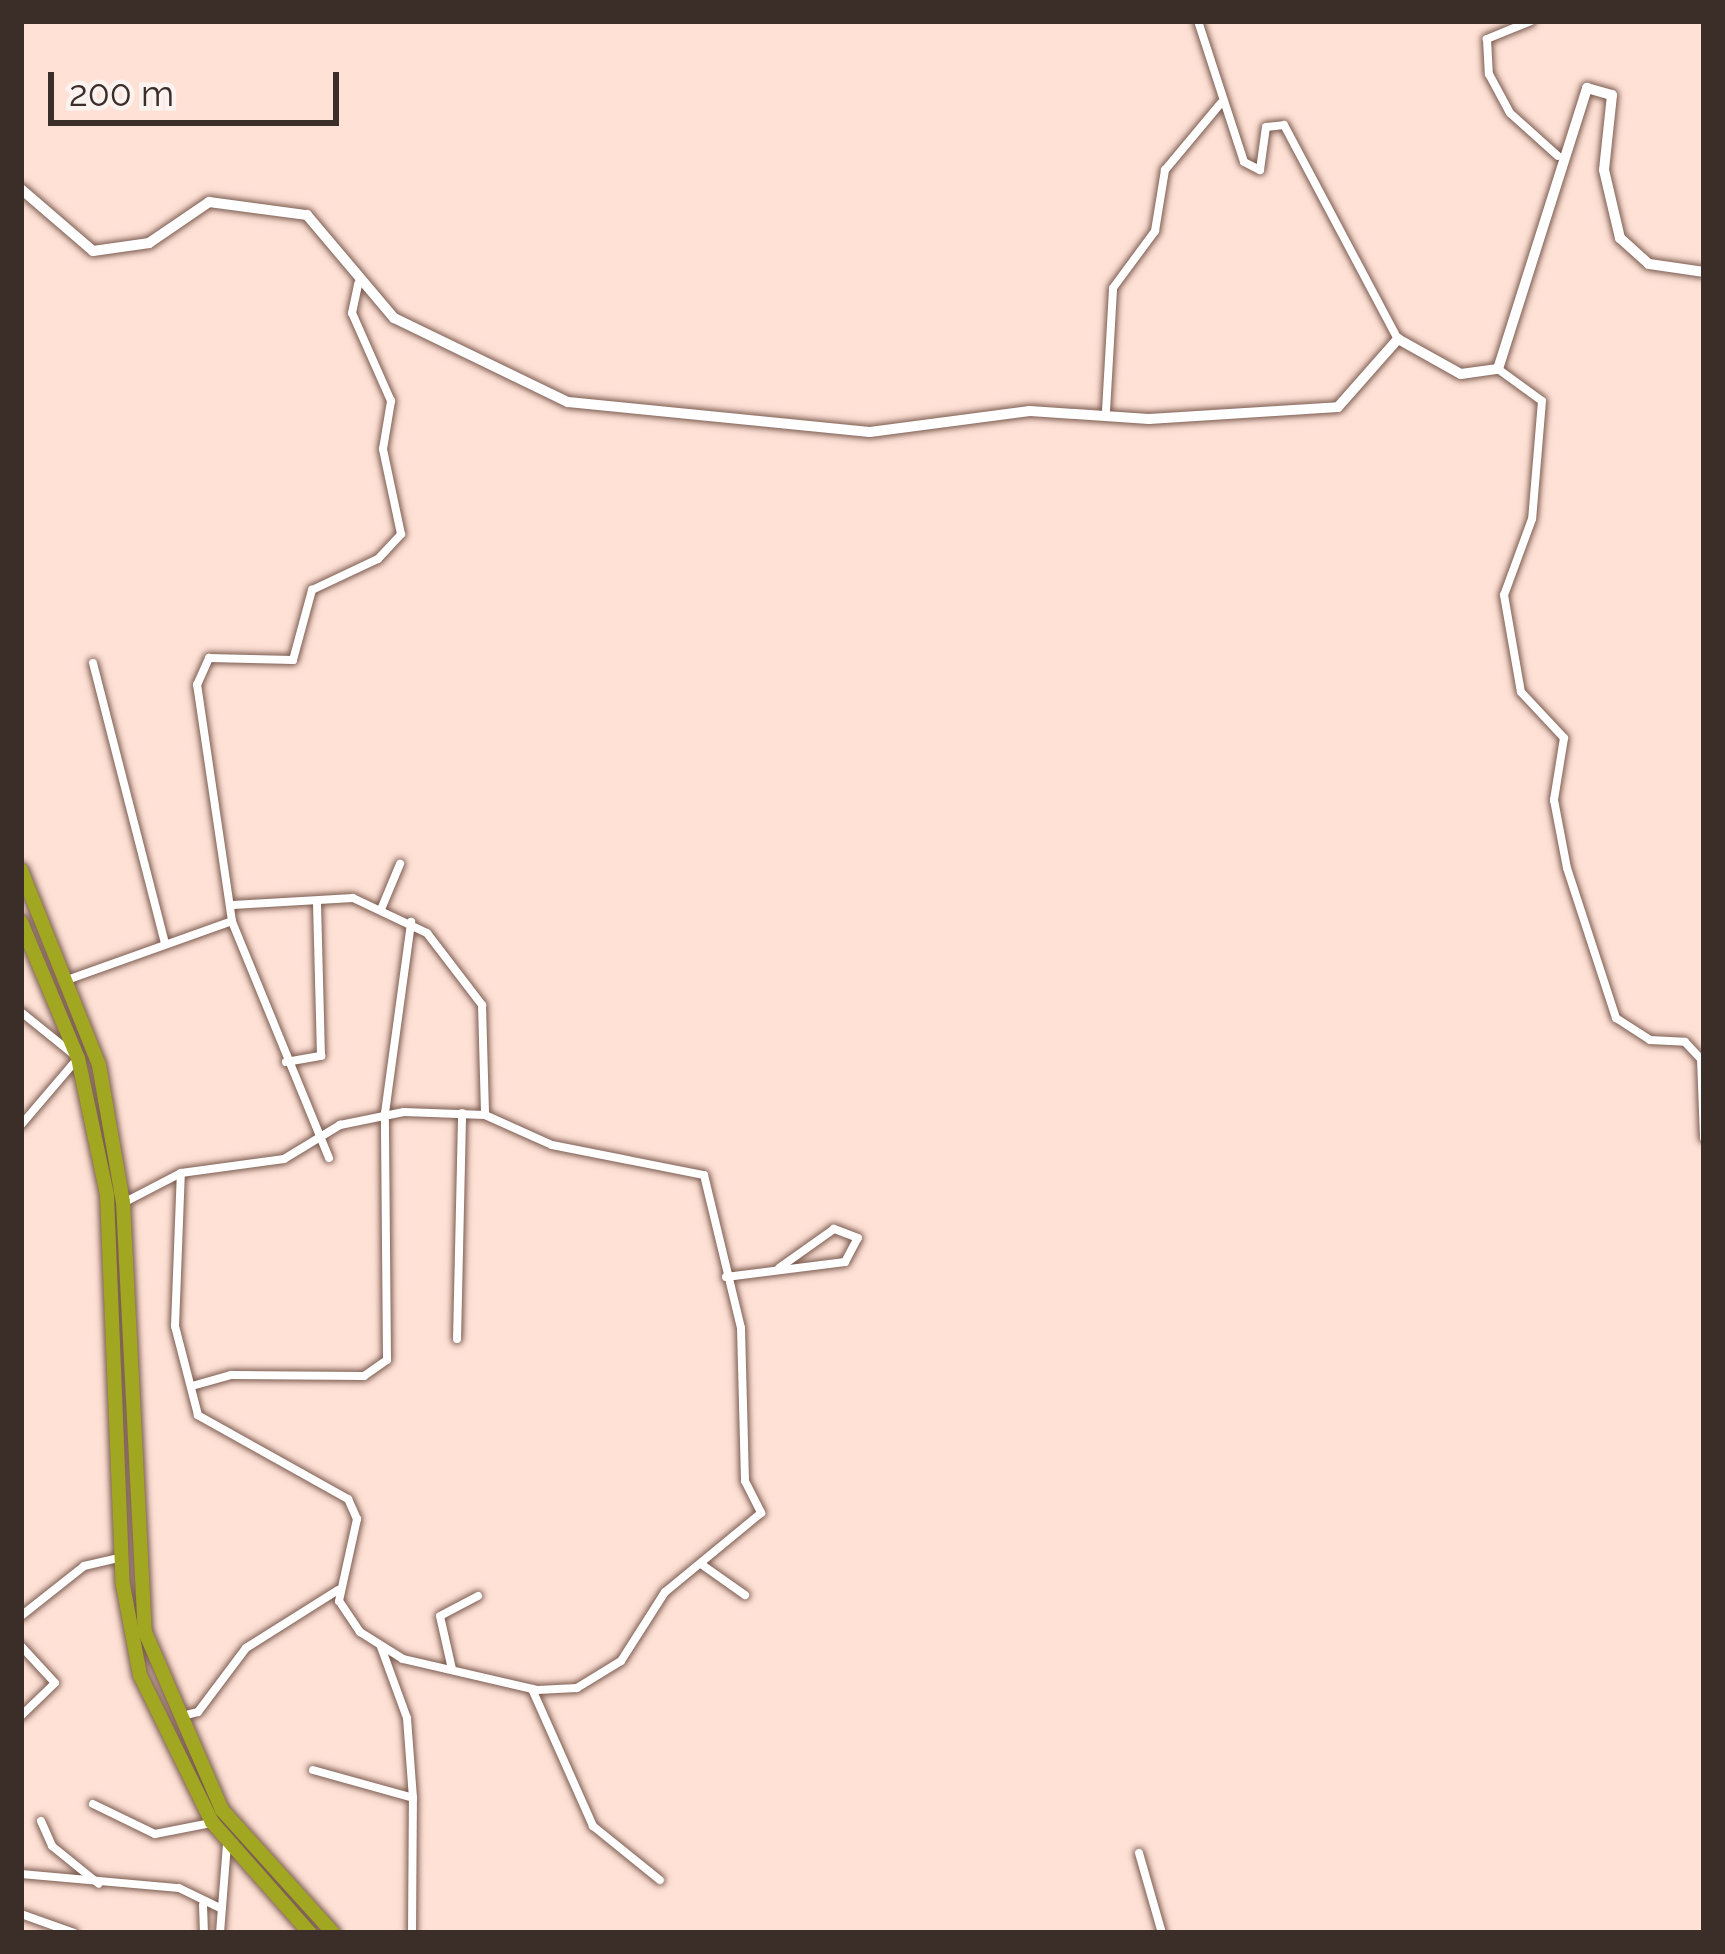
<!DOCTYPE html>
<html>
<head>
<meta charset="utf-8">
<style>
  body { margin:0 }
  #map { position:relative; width:1725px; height:1954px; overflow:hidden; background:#ffe1d6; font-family:Raleway,sans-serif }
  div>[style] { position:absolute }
  .roads { filter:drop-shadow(0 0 3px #7b5b50) drop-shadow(0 0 3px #7b5b50) }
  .street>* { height:8px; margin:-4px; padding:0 4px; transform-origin:4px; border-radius:4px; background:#fff }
  .secondary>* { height:10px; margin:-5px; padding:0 5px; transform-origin:5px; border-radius:5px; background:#fff }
  .highway>* { height:14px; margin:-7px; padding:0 7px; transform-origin:7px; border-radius:7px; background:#a1a721 }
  span { translate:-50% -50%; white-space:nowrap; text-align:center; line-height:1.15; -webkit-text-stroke:9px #fbf3f0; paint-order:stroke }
  .frame { position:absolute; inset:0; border:24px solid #3b2d28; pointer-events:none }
  .scale { position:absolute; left:48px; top:72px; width:291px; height:54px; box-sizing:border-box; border:6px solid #3b2d28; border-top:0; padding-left:15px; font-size:36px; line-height:42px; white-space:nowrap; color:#3b2d28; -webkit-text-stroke:9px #fbf3f0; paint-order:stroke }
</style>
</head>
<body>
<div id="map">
  <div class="roads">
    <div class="street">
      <div style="left:1198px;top:21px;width:148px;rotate:71.9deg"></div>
      <div style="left:1244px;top:162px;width:18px;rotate:27deg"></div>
      <div style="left:1260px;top:170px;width:43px;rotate:-82.1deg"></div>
      <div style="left:1266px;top:127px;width:18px;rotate:-6deg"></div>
      <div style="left:1284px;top:125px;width:242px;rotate:62deg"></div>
      <div style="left:1531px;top:21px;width:48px;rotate:157.8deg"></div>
      <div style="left:1487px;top:39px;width:35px;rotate:87deg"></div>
      <div style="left:1489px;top:74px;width:44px;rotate:61.7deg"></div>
      <div style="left:1510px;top:113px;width:64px;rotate:41.9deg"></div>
      <div style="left:1498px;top:369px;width:54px;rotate:36deg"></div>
      <div style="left:1542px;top:401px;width:118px;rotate:94.8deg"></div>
      <div style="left:1532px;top:519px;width:81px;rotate:110.2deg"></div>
      <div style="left:1504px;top:595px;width:98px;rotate:80.1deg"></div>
      <div style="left:1521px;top:692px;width:63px;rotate:46.9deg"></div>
      <div style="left:1564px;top:738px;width:63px;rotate:99.2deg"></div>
      <div style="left:1554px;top:800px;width:69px;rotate:79.2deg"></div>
      <div style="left:1567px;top:868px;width:158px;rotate:71.9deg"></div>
      <div style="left:1616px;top:1018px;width:40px;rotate:32.9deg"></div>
      <div style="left:1650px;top:1040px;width:35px;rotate:3deg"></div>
      <div style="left:1685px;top:1042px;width:23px;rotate:47deg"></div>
      <div style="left:1701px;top:1059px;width:79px;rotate:87.8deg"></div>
      <div style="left:1106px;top:411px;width:123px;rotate:-86.7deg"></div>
      <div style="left:1113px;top:288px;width:71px;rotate:-53.6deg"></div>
      <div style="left:1155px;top:231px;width:62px;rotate:-80.7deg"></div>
      <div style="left:1165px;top:170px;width:87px;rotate:-50.1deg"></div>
      <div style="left:93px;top:663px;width:289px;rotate:75.6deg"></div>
      <div style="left:233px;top:905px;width:120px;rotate:-3.3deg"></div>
      <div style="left:353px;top:898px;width:82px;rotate:25.3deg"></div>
      <div style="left:427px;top:933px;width:91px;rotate:52.6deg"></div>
      <div style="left:482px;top:1005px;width:110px;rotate:88.4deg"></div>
      <div style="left:382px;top:907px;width:47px;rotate:-67.3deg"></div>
      <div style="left:70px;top:979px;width:172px;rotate:-19.7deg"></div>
      <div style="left:21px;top:1012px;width:73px;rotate:38.9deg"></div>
      <div style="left:78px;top:1058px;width:88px;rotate:130.4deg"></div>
      <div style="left:286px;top:1062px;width:36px;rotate:-10deg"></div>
      <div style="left:321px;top:1056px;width:155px;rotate:-91.5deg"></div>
      <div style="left:329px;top:1158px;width:256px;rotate:-112.3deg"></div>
      <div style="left:232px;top:921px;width:239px;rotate:-98.4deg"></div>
      <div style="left:197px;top:685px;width:30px;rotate:-66deg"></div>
      <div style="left:209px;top:658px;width:84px;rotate:1.4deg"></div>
      <div style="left:293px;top:660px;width:73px;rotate:-74.8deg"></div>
      <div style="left:312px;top:590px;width:73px;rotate:-25.2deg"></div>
      <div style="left:378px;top:559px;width:34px;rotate:-47deg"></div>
      <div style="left:401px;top:534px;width:87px;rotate:-102deg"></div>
      <div style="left:383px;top:449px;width:49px;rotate:-80.5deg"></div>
      <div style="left:391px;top:401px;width:96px;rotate:-113.9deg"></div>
      <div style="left:352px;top:313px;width:30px;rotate:-78deg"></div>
      <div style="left:125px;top:1202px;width:63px;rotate:-27.4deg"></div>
      <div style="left:181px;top:1173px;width:104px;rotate:-7.7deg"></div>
      <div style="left:284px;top:1159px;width:66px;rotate:-31.3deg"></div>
      <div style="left:340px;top:1125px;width:65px;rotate:-11.5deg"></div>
      <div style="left:404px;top:1112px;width:81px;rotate:2.1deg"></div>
      <div style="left:485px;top:1115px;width:73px;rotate:24.1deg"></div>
      <div style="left:552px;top:1145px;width:155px;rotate:11.2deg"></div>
      <div style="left:704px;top:1175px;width:157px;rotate:76.4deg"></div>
      <div style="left:741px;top:1328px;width:153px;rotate:88.5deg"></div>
      <div style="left:745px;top:1481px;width:36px;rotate:63deg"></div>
      <div style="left:761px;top:1513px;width:124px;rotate:140.5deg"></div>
      <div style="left:665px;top:1592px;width:82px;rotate:122.5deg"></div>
      <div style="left:621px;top:1661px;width:52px;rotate:148.5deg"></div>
      <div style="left:577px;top:1688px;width:40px;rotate:177.1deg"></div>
      <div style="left:537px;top:1690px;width:138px;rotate:-167deg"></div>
      <div style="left:403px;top:1659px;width:51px;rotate:-147.9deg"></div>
      <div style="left:360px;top:1632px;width:37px;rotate:-124deg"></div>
      <div style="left:339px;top:1601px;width:84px;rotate:-77.6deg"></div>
      <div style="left:357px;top:1519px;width:22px;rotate:-114deg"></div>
      <div style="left:348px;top:1499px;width:172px;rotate:-150.8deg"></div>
      <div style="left:198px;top:1415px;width:92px;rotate:-104.5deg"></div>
      <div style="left:175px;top:1326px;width:153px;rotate:-87.8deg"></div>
      <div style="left:726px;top:1277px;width:120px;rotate:-7.2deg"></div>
      <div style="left:845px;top:1262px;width:27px;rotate:-62deg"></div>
      <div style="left:858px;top:1238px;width:26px;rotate:-159deg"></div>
      <div style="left:834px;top:1229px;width:67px;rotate:144.7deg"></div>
      <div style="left:457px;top:1339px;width:226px;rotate:-88.7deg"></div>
      <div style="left:192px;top:1386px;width:41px;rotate:-15.8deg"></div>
      <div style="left:231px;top:1375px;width:133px;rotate:0.4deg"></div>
      <div style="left:364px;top:1376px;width:28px;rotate:-35deg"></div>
      <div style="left:387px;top:1360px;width:247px;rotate:-90.5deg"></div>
      <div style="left:385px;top:1113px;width:193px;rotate:-82.2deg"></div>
      <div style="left:701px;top:1564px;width:54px;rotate:35.2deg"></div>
      <div style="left:21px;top:1616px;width:80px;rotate:-38.4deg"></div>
      <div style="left:84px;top:1566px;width:37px;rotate:-13deg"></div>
      <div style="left:21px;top:1646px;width:50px;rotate:47.4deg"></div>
      <div style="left:55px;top:1683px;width:47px;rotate:135.9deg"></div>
      <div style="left:452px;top:1669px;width:54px;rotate:-102.8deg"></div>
      <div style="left:440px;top:1616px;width:43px;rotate:-27.8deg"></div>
      <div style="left:532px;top:1689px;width:150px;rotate:66deg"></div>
      <div style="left:593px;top:1826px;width:86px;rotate:38.9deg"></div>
      <div style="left:182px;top:1716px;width:16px;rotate:-14deg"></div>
      <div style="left:198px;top:1712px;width:80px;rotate:-53.1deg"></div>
      <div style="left:246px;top:1648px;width:109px;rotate:-32.2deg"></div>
      <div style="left:313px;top:1770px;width:104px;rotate:15.6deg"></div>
      <div style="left:413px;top:1798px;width:80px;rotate:-94.3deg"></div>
      <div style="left:407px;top:1718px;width:76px;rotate:-110.1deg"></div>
      <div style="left:93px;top:1804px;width:69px;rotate:25.8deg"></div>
      <div style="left:155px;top:1834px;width:57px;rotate:-11.1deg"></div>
      <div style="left:41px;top:1821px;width:27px;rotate:66deg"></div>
      <div style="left:52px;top:1846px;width:60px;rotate:39deg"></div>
      <div style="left:1139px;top:1853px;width:83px;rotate:74deg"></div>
      <div style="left:21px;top:1874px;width:159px;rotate:5.1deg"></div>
      <div style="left:179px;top:1888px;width:46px;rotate:26deg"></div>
      <div style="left:203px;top:1905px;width:28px;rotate:88deg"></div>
      <div style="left:21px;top:1914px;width:56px;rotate:19.7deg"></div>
      <div style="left:220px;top:1933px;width:89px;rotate:-85.5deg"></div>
      <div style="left:412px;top:1933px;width:135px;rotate:-89.6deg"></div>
    </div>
    <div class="secondary">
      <div style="left:21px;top:189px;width:95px;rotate:40.7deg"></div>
      <div style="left:93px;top:251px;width:57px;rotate:-8.1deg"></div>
      <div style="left:149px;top:243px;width:73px;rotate:-34.3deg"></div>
      <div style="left:209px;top:202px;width:99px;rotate:7.6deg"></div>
      <div style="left:307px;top:215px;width:135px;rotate:49.8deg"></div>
      <div style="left:394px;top:318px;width:193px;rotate:25.8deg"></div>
      <div style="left:568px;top:402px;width:303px;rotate:5.7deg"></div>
      <div style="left:870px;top:432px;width:161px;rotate:-7.5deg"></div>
      <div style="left:1030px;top:411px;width:119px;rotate:3.8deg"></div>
      <div style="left:1149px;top:419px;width:189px;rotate:-3.6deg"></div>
      <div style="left:1338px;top:407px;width:91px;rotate:-48.6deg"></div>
      <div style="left:1398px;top:339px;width:72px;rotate:29.1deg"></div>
      <div style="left:1461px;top:374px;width:37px;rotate:-8deg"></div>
      <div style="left:1498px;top:369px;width:295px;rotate:-72.4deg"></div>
      <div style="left:1587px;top:88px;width:26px;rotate:16deg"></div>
      <div style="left:1612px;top:95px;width:75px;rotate:96.1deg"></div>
      <div style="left:1604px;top:170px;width:70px;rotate:76.8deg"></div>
      <div style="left:1620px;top:238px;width:39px;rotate:42deg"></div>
      <div style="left:1649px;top:264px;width:56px;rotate:8.3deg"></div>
    </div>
    <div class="highway">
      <div style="left:21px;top:870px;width:210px;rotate:68.2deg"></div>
      <div style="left:99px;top:1065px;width:139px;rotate:80.1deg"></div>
      <div style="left:123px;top:1202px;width:431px;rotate:87.1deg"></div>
      <div style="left:145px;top:1632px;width:194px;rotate:66.6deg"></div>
      <div style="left:222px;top:1810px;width:166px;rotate:47.9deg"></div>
      <div style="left:21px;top:922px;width:147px;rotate:67.3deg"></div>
      <div style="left:78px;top:1058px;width:140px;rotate:78deg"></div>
      <div style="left:107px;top:1195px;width:390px;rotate:87.7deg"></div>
      <div style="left:123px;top:1585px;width:92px;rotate:79.3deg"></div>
      <div style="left:140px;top:1675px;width:164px;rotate:63.9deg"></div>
      <div style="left:212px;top:1822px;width:148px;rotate:48.6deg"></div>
    </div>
  </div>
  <div class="frame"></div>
  <div class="scale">200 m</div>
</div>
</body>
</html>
